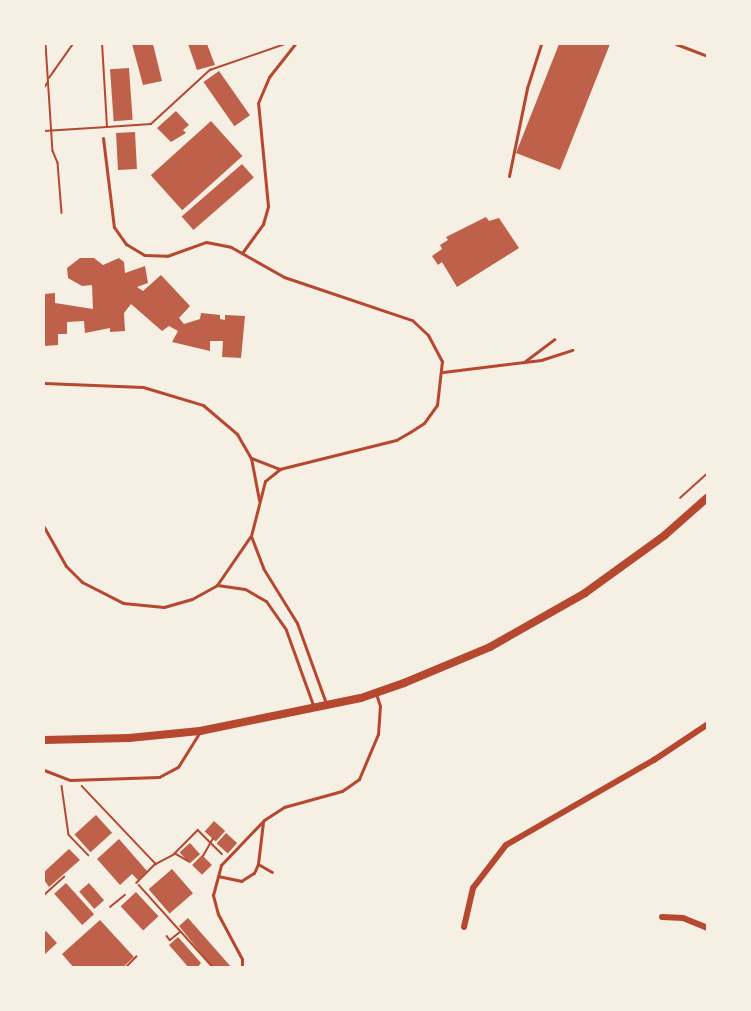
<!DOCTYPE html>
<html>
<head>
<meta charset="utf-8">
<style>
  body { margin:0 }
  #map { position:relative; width:751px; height:1011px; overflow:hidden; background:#f6efe4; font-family:"Noto Sans",sans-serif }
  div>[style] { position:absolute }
  .building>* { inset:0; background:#bf614a; transform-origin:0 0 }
  .path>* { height:1.5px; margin:-0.75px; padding:0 0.75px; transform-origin:0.75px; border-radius:0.75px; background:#b5482f }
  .service>* { height:3px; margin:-1.5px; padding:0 1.5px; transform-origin:1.5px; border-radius:1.5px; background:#b5482f }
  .minor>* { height:6px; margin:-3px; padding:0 3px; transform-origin:3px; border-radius:3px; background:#b5482f }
  .secondary>* { height:8px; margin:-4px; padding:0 4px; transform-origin:4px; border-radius:4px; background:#b5482f }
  span { translate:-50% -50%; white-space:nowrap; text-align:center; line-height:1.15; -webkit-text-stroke:6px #f6efe4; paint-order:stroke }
  .frame { position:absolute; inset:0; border:45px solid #f6efe4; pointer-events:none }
</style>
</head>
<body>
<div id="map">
  <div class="building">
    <div style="clip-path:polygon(132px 44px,153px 44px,162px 81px,143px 85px)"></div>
    <div style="clip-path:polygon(188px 44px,207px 44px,215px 65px,197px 70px)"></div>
    <div style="clip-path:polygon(559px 44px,610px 44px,560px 170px,516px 153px)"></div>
    <div style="left:129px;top:68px;width:52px;height:19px;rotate:86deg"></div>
    <div style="left:219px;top:71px;width:54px;height:19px;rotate:55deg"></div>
    <div style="clip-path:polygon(176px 111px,189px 125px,183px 130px,186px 133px,171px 142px,157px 128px)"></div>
    <div style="left:211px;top:121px;width:47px;height:81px;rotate:48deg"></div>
    <div style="left:135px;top:132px;width:37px;height:19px;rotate:87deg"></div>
    <div style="left:242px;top:164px;width:18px;height:80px;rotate:49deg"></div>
    <div style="clip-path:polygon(486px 217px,489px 221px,499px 218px,519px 248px,457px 287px,442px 262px,438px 265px,432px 256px,442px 249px,440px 245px,448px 240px,446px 237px)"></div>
    <div style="clip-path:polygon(80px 258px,94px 258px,103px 265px,119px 258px,124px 262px,125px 273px,145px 266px,148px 283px,137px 287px,143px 291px,161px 275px,190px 306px,179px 318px,184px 324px,200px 319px,201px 313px,220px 315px,220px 319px,225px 320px,225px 315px,245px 316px,241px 358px,222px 357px,223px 341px,210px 341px,210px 351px,172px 342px,178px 331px,169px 326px,162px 331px,131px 304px,124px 313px,125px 331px,110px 332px,110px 328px,85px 333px,84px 321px,67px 322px,67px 334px,58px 334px,58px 345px,44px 346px,44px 294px,55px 293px,55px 303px,93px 309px,92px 285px,82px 286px,68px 278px,67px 268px)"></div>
    <div style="left:96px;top:815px;width:24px;height:29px;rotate:48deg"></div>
    <div style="left:214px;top:821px;width:15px;height:14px;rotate:42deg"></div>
    <div style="left:226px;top:833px;width:15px;height:14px;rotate:42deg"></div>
    <div style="clip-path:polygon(119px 839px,147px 871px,138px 880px,132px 874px,120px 885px,97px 859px)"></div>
    <div style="left:190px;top:843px;width:15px;height:14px;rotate:48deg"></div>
    <div style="clip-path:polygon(69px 849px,80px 860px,49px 887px,44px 880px,44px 872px)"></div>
    <div style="left:202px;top:855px;width:14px;height:14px;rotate:45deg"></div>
    <div style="left:172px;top:869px;width:32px;height:31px;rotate:49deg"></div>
    <div style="left:66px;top:883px;width:42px;height:16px;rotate:48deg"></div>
    <div style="left:89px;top:883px;width:23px;height:13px;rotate:49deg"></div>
    <div style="left:136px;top:892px;width:33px;height:21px;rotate:47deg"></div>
    <div style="clip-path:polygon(188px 918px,232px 968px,213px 968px,179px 926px)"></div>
    <div style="clip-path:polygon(100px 920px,134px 957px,122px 968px,74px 968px,62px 954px)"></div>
    <div style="clip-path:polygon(46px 931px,57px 943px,44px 955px,44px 933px)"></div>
    <div style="clip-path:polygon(178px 937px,201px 963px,197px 968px,189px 968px,169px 945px)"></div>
  </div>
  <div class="path">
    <div style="left:46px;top:44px;width:107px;rotate:86.3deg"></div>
    <div style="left:53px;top:151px;width:13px;rotate:67deg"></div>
    <div style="left:58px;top:163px;width:50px;rotate:85.4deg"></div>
    <div style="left:49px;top:78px;width:42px;rotate:-54.8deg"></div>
    <div style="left:44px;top:88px;width:7px;rotate:-56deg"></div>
    <div style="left:107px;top:127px;width:44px;rotate:-3.9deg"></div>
    <div style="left:151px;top:124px;width:80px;rotate:-42.5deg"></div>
    <div style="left:210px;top:70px;width:79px;rotate:-19.1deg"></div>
    <div style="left:44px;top:131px;width:63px;rotate:-3.6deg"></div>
    <div style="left:107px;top:127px;width:83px;rotate:-93.4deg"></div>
    <div style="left:680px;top:498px;width:38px;rotate:-42deg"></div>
    <div style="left:62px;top:786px;width:49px;rotate:81.9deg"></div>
    <div style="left:69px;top:835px;width:28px;rotate:46deg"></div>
    <div style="left:82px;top:786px;width:108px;rotate:46.5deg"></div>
    <div style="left:156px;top:864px;width:27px;rotate:135deg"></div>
    <div style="left:176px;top:854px;width:14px;rotate:30deg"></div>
    <div style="left:203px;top:856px;width:20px;rotate:-60deg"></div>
    <div style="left:156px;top:864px;width:19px;rotate:-28deg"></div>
    <div style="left:173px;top:855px;width:35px;rotate:-45deg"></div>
    <div style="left:198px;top:830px;width:34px;rotate:45deg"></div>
    <div style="left:139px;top:885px;width:109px;rotate:48deg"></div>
    <div style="left:44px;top:895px;width:27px;rotate:-42deg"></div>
    <div style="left:110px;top:907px;width:19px;rotate:-39deg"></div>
    <div style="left:167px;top:936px;width:5px;rotate:53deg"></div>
    <div style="left:170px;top:940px;width:13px;rotate:-39deg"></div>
    <div style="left:125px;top:968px;width:16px;rotate:-45deg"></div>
  </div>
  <div class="service">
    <div style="left:676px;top:44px;width:34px;rotate:21deg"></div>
    <div style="left:103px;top:138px;width:90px;rotate:83deg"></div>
    <div style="left:114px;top:227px;width:21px;rotate:55deg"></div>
    <div style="left:126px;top:244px;width:21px;rotate:31deg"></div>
    <div style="left:144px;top:255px;width:23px;rotate:2deg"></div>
    <div style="left:167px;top:256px;width:41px;rotate:-19.7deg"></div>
    <div style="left:206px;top:242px;width:25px;rotate:11deg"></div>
    <div style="left:231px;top:247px;width:61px;rotate:29.5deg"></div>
    <div style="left:284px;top:277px;width:135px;rotate:18.6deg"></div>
    <div style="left:412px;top:320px;width:22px;rotate:43deg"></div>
    <div style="left:428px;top:335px;width:30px;rotate:62deg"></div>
    <div style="left:442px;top:361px;width:44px;rotate:96.5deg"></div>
    <div style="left:437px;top:405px;width:22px;rotate:126deg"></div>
    <div style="left:424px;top:423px;width:17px;rotate:147deg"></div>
    <div style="left:410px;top:432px;width:16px;rotate:150deg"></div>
    <div style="left:396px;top:440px;width:120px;rotate:166deg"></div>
    <div style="left:280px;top:469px;width:19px;rotate:141deg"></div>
    <div style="left:265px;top:481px;width:57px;rotate:104.3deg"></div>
    <div style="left:251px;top:536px;width:34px;rotate:69deg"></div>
    <div style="left:263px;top:568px;width:65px;rotate:58.3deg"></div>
    <div style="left:297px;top:623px;width:85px;rotate:70.1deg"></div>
    <div style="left:509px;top:176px;width:90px;rotate:-78.4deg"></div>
    <div style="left:527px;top:88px;width:46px;rotate:-72.3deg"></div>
    <div style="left:242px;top:253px;width:36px;rotate:-54deg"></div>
    <div style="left:263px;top:224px;width:19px;rotate:-74deg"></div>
    <div style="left:268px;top:206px;width:103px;rotate:-95.5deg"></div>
    <div style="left:258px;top:103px;width:28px;rotate:-67deg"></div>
    <div style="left:269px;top:77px;width:42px;rotate:-51.8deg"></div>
    <div style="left:524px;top:362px;width:38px;rotate:-37deg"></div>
    <div style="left:443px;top:372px;width:99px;rotate:-7deg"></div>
    <div style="left:541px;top:360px;width:33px;rotate:-18deg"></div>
    <div style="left:44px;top:383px;width:99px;rotate:2.3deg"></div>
    <div style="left:143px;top:387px;width:63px;rotate:16.7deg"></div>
    <div style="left:203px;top:405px;width:45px;rotate:40.5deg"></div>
    <div style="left:237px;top:434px;width:28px;rotate:60deg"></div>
    <div style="left:251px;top:458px;width:43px;rotate:79.2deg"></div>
    <div style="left:251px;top:458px;width:31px;rotate:21deg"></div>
    <div style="left:44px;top:527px;width:45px;rotate:60.6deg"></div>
    <div style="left:66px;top:566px;width:23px;rotate:45deg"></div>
    <div style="left:82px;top:582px;width:46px;rotate:27.1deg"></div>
    <div style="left:123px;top:603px;width:41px;rotate:5.6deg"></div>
    <div style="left:164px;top:607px;width:29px;rotate:-16deg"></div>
    <div style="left:192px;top:599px;width:29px;rotate:-29deg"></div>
    <div style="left:217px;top:585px;width:28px;rotate:8deg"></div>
    <div style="left:245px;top:589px;width:24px;rotate:30deg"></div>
    <div style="left:266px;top:601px;width:35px;rotate:55deg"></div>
    <div style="left:286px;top:630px;width:80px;rotate:70.2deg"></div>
    <div style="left:217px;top:585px;width:58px;rotate:-55.5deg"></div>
    <div style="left:44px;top:770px;width:28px;rotate:21deg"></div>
    <div style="left:70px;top:780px;width:89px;rotate:-1.9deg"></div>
    <div style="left:159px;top:777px;width:21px;rotate:-28deg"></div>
    <div style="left:178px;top:767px;width:40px;rotate:-58deg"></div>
    <div style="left:263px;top:822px;width:42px;rotate:96.8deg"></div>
    <div style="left:258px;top:864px;width:16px;rotate:30deg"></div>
    <div style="left:218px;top:876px;width:24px;rotate:12deg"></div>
    <div style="left:241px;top:881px;width:15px;rotate:-32deg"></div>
    <div style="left:254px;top:873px;width:10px;rotate:-66deg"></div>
    <div style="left:242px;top:968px;width:9px;rotate:-90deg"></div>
    <div style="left:242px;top:959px;width:51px;rotate:-118.1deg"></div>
    <div style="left:218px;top:914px;width:20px;rotate:-105deg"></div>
    <div style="left:213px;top:895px;width:31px;rotate:-75deg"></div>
    <div style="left:221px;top:865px;width:62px;rotate:-46.3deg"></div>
    <div style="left:264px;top:820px;width:24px;rotate:-33deg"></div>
    <div style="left:284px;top:807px;width:60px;rotate:-15.4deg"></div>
    <div style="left:342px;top:791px;width:21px;rotate:-35deg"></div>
    <div style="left:359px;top:779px;width:49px;rotate:-67.1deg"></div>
    <div style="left:378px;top:734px;width:28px;rotate:-86deg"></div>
    <div style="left:380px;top:706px;width:13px;rotate:-108deg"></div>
  </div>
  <div class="minor">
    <div style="left:662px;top:917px;width:21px;rotate:3deg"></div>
    <div style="left:683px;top:918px;width:27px;rotate:22deg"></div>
    <div style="left:464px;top:927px;width:40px;rotate:-77deg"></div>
    <div style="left:473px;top:888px;width:54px;rotate:-52.5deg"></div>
    <div style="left:506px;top:845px;width:171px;rotate:-29.9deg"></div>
    <div style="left:654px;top:760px;width:65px;rotate:-33.7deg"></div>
  </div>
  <div class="secondary">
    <div style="left:44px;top:740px;width:85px;rotate:-1.3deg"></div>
    <div style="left:129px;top:738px;width:71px;rotate:-5.6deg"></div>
    <div style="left:200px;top:731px;width:164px;rotate:-11.6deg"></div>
    <div style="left:361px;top:698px;width:46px;rotate:-19.2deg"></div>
    <div style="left:404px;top:683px;width:93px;rotate:-22.7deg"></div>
    <div style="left:490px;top:647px;width:109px;rotate:-29.6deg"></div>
    <div style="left:585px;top:593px;width:99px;rotate:-35.9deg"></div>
    <div style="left:665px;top:535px;width:57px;rotate:-41.5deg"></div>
  </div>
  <div class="frame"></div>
</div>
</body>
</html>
